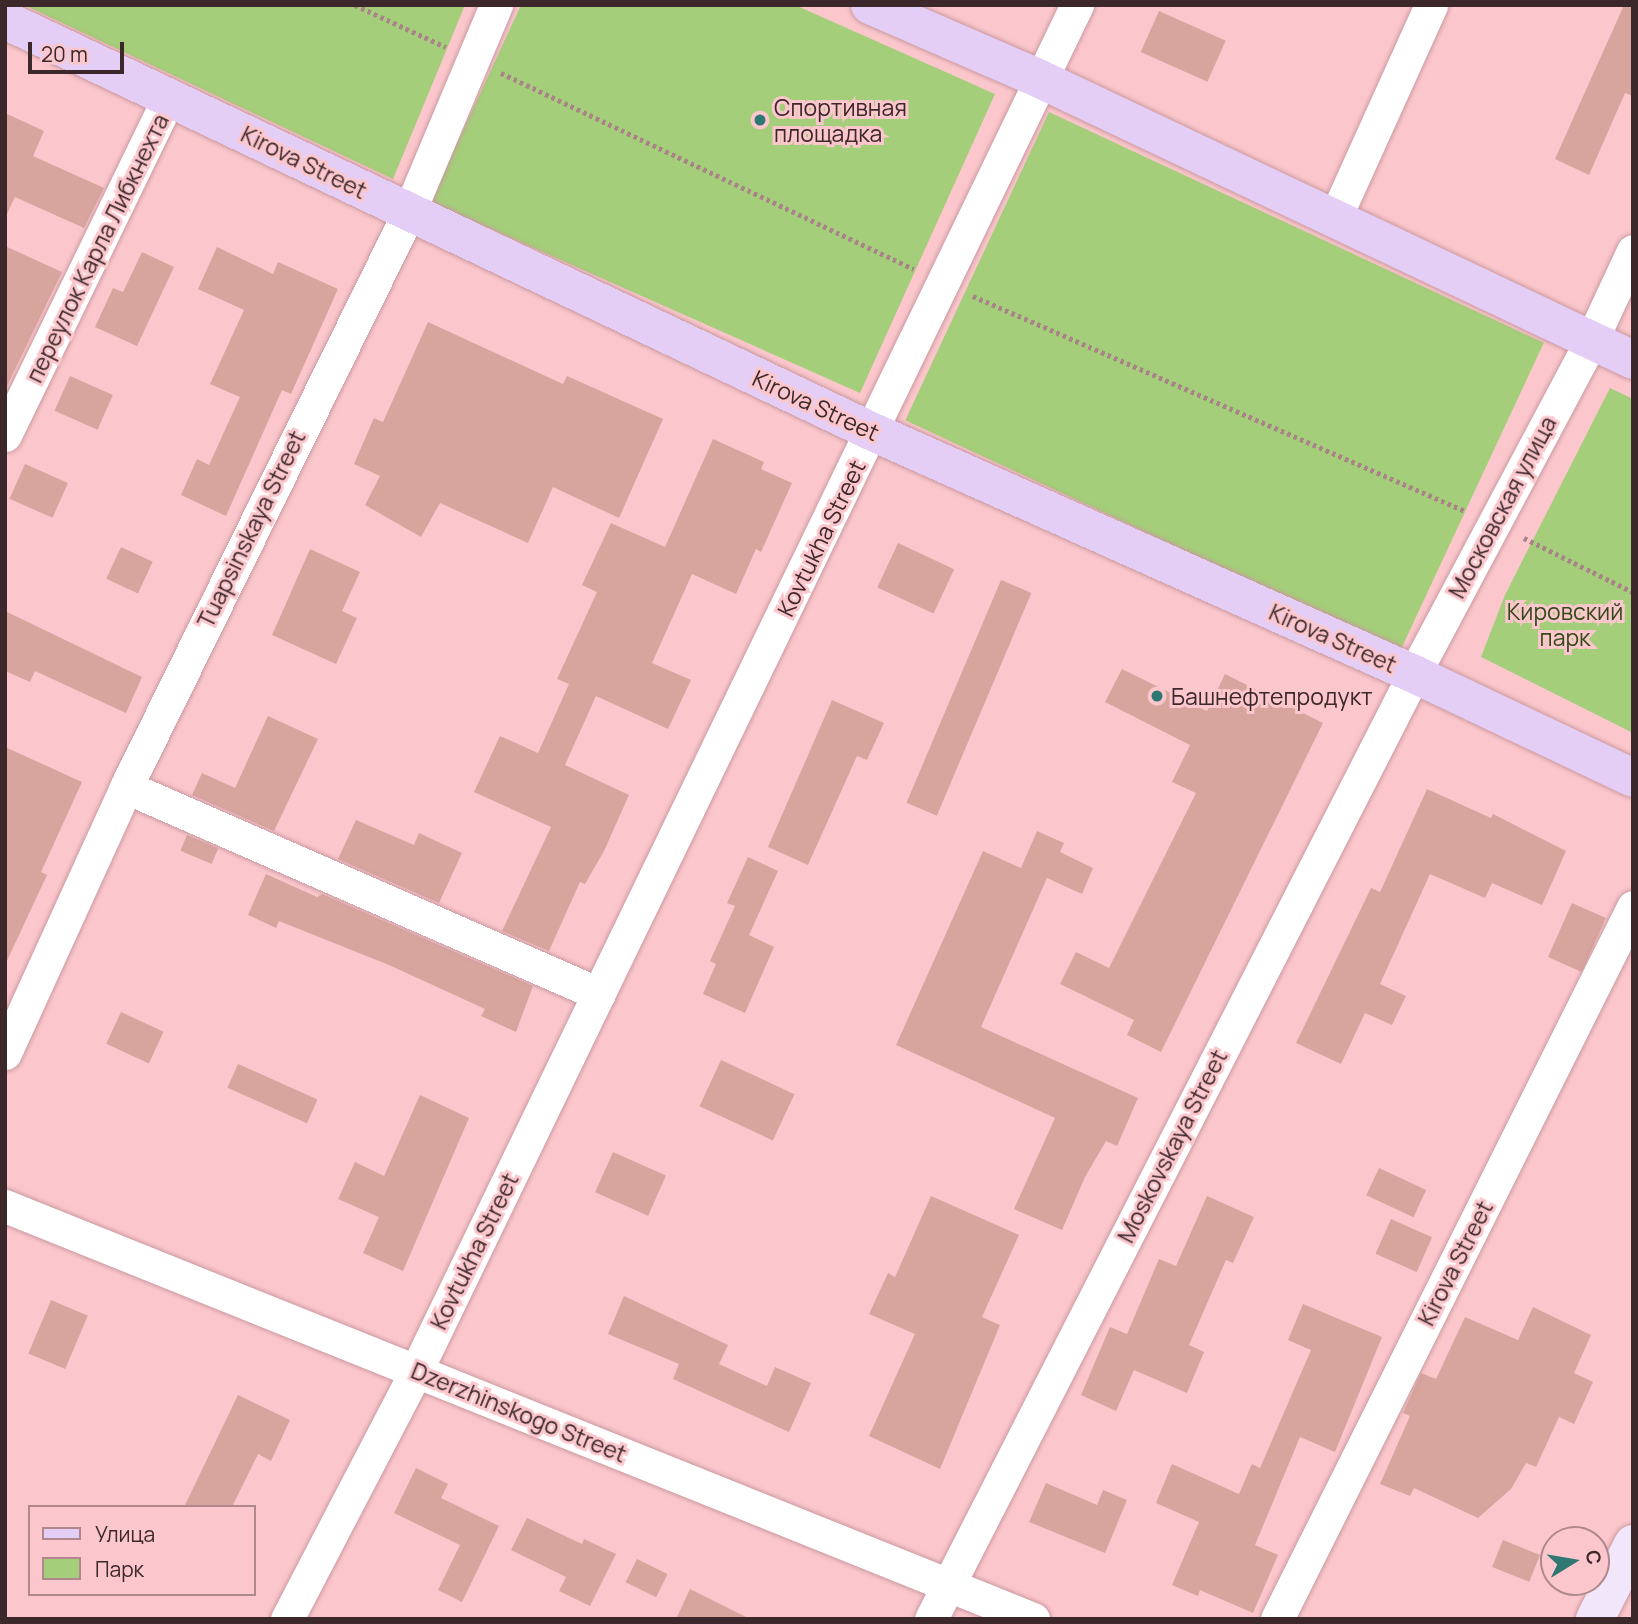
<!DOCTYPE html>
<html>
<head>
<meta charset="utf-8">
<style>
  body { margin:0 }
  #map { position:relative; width:1638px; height:1624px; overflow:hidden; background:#fbc7cd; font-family:Manrope,sans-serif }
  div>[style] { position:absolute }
  .green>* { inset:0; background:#a4ce79; transform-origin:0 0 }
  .building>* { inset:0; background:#d7a59d; transform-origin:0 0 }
  .path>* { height:4.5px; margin-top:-2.25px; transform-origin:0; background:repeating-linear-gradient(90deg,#a98387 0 3.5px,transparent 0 7px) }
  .roads { filter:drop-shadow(0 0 2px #ca999f) drop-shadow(0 0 2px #ca999f) }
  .street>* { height:33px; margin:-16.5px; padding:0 16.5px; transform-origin:16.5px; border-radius:16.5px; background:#fff }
  .secondary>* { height:38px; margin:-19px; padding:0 19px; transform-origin:19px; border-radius:19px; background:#f2e6fa }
  .primary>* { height:38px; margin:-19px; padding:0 19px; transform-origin:19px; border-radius:19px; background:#e5cef6 }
  .dots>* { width:19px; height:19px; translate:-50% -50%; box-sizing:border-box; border:4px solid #fbc7cd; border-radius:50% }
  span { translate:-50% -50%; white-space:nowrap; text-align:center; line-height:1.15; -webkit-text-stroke:6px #fbc7cd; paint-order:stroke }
  .poi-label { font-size:23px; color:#3c282b }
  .left { translate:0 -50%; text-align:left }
  .street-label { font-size:23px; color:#3c282b }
  .park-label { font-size:23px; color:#344a19 }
  .frame { position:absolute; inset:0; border:7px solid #3c282b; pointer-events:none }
  .legend { position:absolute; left:28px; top:1505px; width:228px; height:91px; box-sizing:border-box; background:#fbc7cd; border:2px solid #af878c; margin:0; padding:9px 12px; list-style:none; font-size:21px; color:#3c282b }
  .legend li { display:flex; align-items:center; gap:14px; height:35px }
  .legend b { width:35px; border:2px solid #af878c }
  .north { position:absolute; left:1540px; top:1526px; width:70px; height:70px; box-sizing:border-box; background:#fbc7cd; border:2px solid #af878c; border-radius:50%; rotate:79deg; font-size:19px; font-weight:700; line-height:28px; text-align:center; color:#3c282b }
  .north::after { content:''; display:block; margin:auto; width:24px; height:32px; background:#2e7772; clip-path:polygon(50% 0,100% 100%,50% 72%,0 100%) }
  .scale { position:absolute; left:28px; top:42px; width:96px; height:32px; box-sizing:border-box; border:4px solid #3c282b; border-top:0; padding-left:9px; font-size:21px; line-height:24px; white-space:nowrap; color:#3c282b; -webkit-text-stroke:5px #fbc7cd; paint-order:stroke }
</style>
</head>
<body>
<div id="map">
  <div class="green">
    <div style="clip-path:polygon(24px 5px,465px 5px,393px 179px)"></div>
    <div style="clip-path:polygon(521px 5px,795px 5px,995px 94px,860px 393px,430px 202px)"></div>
    <div style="left:1049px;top:112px;width:546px;height:340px;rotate:25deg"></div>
    <div style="clip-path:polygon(1610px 388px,1633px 399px,1633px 733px,1481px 657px,1505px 595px)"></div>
  </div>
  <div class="building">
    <div style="clip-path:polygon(1624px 5px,1633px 5px,1633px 96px,1625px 93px,1589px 175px,1555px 159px)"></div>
    <div style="left:1159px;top:11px;width:73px;height:45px;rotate:24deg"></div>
    <div style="clip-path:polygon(5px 113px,44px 131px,33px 156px,104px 188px,84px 228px,15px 197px,5px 218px)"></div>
    <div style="clip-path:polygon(5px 246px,62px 272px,5px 390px)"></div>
    <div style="clip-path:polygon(217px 247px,273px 274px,278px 262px,338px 289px,291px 394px,282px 390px,226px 516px,181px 495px,197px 459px,209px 465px,240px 397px,210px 384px,244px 310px,198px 289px)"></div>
    <div style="clip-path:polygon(142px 252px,174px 267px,137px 346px,95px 327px,113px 288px,123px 292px)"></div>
    <div style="clip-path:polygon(428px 322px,563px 384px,567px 376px,663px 419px,619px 518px,553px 487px,528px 543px,440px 503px,421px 537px,365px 505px,380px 476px,354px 464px,374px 418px,383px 422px)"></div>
    <div style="left:70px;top:376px;width:47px;height:38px;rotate:24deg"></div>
    <div style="clip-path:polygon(713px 439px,764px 462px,761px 469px,792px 483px,761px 552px,756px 549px,736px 594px,692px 574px,652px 663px,691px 680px,668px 729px,596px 696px,565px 765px,629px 795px,604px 851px,585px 884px,580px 882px,549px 951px,502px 931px,551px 827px,474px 792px,500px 736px,538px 753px,569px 684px,557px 679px,597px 592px,582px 585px,611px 523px,665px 547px)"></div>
    <div style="left:25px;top:464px;width:47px;height:38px;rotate:24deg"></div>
    <div style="left:898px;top:543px;width:62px;height:49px;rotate:25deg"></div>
    <div style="left:121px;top:547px;width:35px;height:35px;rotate:25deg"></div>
    <div style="clip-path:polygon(310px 549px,360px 572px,342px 611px,357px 618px,336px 664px,272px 635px)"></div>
    <div style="left:1001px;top:580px;width:33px;height:242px;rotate:23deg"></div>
    <div style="clip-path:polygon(5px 611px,142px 677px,126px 713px,35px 671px,30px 682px,5px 671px)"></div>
    <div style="clip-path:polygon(1122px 669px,1207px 711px,1225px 674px,1323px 723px,1161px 1052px,1127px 1035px,1134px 1020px,1060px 984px,1076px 952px,1109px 968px,1196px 793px,1172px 782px,1190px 745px,1105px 702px)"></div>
    <div style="clip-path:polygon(832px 700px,884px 723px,867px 760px,857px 756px,808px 865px,768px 847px)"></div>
    <div style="clip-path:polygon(268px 716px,318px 739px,274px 831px,192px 795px,202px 773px,235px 788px)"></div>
    <div style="clip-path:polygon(5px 747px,82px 782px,41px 872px,47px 875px,5px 965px)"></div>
    <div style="clip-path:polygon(1427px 789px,1491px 818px,1493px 814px,1566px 851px,1542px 905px,1492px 883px,1485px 898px,1430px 874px,1380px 984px,1406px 996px,1392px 1025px,1365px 1013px,1341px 1064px,1296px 1043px,1371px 888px,1380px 892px)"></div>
    <div style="clip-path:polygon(356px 820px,414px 845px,419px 833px,462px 853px,439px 903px,338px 859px)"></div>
    <div style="clip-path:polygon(1037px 831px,1064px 843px,1060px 852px,1093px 868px,1082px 894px,1047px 878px,981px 1027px,1138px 1098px,1117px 1146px,1106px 1141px,1085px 1177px,1062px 1230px,1014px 1209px,1055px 1118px,896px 1045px,983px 851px,1021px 868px)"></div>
    <div style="left:187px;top:835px;width:34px;height:17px;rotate:23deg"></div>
    <div style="clip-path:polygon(748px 857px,778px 871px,749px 935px,774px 947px,745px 1013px,703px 994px,716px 964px,710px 961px,735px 906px,727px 903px)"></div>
    <div style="clip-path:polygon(266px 874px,317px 897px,322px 894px,533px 986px,516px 1032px,481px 1016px,485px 1009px,389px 965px,279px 921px,276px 928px,248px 915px)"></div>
    <div style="left:1572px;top:903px;width:37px;height:59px;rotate:24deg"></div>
    <div style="left:121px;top:1012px;width:47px;height:35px;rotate:25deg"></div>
    <div style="left:721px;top:1060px;width:81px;height:51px;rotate:25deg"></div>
    <div style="left:238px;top:1064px;width:87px;height:26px;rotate:24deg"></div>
    <div style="clip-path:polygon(420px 1095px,469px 1118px,403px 1271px,363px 1253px,379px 1217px,338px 1199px,355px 1162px,384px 1176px)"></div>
    <div style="left:613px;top:1152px;width:58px;height:44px;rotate:24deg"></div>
    <div style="left:1379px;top:1168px;width:52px;height:30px;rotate:25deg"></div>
    <div style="clip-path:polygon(931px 1196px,1019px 1235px,982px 1317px,1000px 1325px,940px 1469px,869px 1436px,915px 1334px,869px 1314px,888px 1273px,895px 1277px)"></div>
    <div style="clip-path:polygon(1207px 1196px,1254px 1217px,1233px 1263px,1226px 1260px,1189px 1345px,1204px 1352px,1187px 1393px,1134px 1370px,1116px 1411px,1081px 1395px,1110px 1327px,1127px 1334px,1159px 1259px,1176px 1266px)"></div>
    <div style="left:1391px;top:1219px;width:45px;height:38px;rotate:24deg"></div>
    <div style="clip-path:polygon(624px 1296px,728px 1345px,719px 1364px,767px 1386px,775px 1367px,811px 1383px,789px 1432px,673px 1379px,679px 1364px,608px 1334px)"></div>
    <div style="left:51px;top:1300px;width:40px;height:58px;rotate:23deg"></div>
    <div style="clip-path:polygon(1303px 1304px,1382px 1337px,1335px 1452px,1300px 1437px,1255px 1545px,1278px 1555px,1253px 1613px,1200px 1590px,1198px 1596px,1172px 1585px,1199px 1522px,1156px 1503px,1172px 1464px,1239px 1494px,1252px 1464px,1260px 1468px,1311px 1350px,1288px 1340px)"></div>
    <div style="clip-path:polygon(1533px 1307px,1591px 1335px,1574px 1373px,1593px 1382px,1574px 1424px,1559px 1417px,1536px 1467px,1526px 1463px,1511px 1489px,1478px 1518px,1414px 1488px,1410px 1496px,1380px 1484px,1410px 1416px,1403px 1413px,1421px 1373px,1436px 1379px,1465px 1317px,1518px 1340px)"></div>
    <div style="clip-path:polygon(238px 1395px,290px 1420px,271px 1461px,258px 1454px,232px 1507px,184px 1507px)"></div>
    <div style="clip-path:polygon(416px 1468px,448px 1484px,441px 1498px,499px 1526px,462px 1602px,438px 1590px,460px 1545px,394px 1513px)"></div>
    <div style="clip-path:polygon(1046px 1483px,1097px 1505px,1103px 1490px,1127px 1500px,1105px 1553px,1029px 1522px)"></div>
    <div style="clip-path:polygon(527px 1518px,582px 1544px,584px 1539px,616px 1554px,590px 1606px,559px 1591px,566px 1577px,511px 1550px)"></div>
    <div style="left:1503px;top:1540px;width:40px;height:29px;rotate:22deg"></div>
    <div style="left:637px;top:1559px;width:34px;height:26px;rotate:26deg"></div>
    <div style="clip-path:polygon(690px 1589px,750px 1619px,676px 1619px)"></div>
  </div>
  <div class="path">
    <div style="left:355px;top:5px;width:100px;rotate:24.8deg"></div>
    <div style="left:501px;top:73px;width:457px;rotate:25.4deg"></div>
    <div style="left:973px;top:296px;width:537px;rotate:23.6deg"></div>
    <div style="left:1524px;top:538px;width:122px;rotate:26.4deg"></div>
  </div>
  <div class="roads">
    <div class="street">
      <div style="left:1334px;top:220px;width:236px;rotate:-65.7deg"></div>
      <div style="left:5px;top:435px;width:375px;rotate:-64.1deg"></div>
      <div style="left:126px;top:787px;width:516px;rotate:23.64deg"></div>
      <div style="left:5px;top:1053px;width:292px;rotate:-65.5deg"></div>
      <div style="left:126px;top:787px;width:641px;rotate:-63.79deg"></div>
      <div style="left:409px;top:212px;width:225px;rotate:-67.2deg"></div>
      <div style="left:5px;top:1206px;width:1108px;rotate:21.89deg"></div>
      <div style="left:287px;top:1619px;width:280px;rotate:-62.5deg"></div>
      <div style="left:416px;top:1371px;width:1518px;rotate:-64.18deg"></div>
      <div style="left:931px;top:1619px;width:1061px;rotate:-62.93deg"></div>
      <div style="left:1414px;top:674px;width:377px;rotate:-62deg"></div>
      <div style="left:1591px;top:341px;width:99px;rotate:-65deg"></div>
      <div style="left:1277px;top:1619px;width:796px;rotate:-63.43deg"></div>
    </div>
    <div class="secondary">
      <div style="left:1595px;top:1619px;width:84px;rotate:-63.1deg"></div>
    </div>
    <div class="primary">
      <div style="left:870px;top:5px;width:185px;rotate:23.5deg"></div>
      <div style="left:1040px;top:79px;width:656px;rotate:25.35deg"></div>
      <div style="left:5px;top:20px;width:961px;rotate:25.39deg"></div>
      <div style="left:873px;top:432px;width:593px;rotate:24.1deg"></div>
      <div style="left:1414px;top:674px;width:242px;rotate:25.4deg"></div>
    </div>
  </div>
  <div class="dots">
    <div style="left:760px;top:120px;background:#2e7772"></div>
    <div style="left:1157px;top:696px;background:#2e7772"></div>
  </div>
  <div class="poi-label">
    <span class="left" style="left:774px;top:120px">Спортивная<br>площадка</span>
    <span class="left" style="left:1171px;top:696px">Башнефтепродукт</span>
  </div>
  <div class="street-label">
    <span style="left:304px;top:162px;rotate:26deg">Kirova Street</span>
    <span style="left:97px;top:248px;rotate:-64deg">переулок Карла Либкнехта</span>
    <span style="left:816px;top:405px;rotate:25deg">Kirova Street</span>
    <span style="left:1502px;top:507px;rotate:-62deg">Московская улица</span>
    <span style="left:251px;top:529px;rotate:-64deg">Tuapsinskaya Street</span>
    <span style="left:821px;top:538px;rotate:-64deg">Kovtukha Street</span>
    <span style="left:1333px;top:638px;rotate:24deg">Kirova Street</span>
    <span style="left:1172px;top:1146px;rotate:-63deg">Moskovskaya Street</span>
    <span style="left:474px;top:1251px;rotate:-64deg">Kovtukha Street</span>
    <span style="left:1455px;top:1263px;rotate:-63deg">Kirova Street</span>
    <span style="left:519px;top:1412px;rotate:22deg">Dzerzhinskogo Street</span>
  </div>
  <div class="park-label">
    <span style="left:1565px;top:624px">Кировский<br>парк</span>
  </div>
  <div class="frame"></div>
  <ul class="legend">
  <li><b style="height:9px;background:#e5cef6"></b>Улица</li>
  <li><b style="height:19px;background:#a4ce79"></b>Парк</li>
  </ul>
  <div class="north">С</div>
  <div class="scale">20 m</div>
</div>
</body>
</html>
